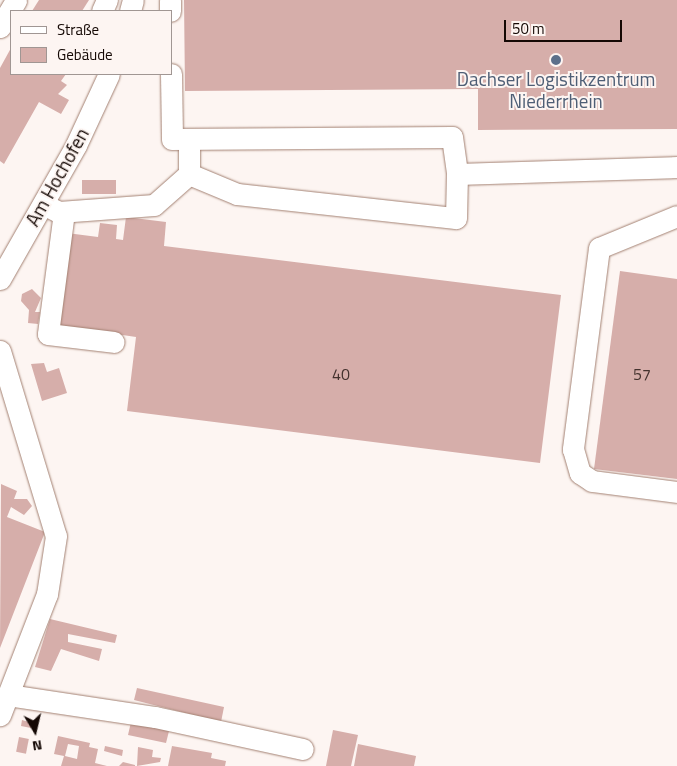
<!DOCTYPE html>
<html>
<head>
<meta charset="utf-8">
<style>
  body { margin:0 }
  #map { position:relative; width:677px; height:766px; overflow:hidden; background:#fdf5f2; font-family:"Titillium Web",sans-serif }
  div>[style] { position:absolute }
  .building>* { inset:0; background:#d6aeaa; transform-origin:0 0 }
  .roads { filter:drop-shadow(0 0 1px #a38172) drop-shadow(0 0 1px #a38172) }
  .minor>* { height:21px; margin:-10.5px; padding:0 10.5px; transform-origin:10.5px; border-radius:10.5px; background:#fff }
  .dots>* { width:14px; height:14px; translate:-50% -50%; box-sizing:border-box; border:2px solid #fdf5f2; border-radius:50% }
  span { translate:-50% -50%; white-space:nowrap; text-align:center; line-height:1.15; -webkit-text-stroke:4px #fdf5f2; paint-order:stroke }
  .number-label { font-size:16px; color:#44322e }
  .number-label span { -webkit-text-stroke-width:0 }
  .service-label { font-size:19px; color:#4e5e75 }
  .street-label { font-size:19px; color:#140804 }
  .legend { position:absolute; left:10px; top:10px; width:162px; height:65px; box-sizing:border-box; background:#fdf5f2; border:1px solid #a09693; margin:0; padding:6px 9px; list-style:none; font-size:15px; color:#140804 }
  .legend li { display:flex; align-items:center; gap:10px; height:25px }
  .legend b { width:25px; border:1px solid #a09693 }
  .north { position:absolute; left:10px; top:706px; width:50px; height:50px; -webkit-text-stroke:4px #fdf5f2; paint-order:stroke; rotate:171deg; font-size:14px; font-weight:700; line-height:20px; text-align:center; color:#140804 }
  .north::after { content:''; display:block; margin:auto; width:18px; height:22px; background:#140804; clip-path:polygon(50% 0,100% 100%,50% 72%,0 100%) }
  .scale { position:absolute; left:504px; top:20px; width:118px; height:22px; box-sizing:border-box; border:2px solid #140804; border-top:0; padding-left:6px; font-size:15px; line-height:18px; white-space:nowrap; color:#140804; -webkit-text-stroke:4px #fdf5f2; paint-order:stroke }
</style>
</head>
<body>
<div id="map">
  <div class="building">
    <div style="clip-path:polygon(39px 0,89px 0,82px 11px,32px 11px)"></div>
    <div style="clip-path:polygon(184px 0,677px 0,677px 129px,478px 130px,478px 89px,185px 91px)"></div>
    <div style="clip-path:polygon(11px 48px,11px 74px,66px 74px,61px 81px,67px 85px,58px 94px,69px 100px,61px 114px,39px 102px,4px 164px,0 161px,0 68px)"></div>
    <div style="left:82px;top:180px;width:34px;height:14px"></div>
    <div style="clip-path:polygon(126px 217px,166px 222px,164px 246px,561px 295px,540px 463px,127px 411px,136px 337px,56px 325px,67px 233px,98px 237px,100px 223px,117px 225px,116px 239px,123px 240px)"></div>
    <div style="clip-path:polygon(620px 271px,677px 279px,677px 479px,594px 469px)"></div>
    <div style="clip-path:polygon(32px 289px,41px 298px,35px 312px,40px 312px,38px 324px,28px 323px,29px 310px,21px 301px,22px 294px)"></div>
    <div style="clip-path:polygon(44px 363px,47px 372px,59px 368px,67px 393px,42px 401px,31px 364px)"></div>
    <div style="clip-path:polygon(1px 484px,17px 491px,14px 499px,27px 499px,32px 506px,24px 515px,11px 507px,7px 517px,45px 532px,0 648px)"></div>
    <div style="clip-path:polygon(50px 619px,117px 635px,115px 643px,68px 634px,68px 642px,102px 649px,99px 661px,61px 649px,51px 671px,35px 667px)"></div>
    <div style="clip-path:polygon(137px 688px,224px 707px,221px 722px,134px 700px)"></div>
    <div style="clip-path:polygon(22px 720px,32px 723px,31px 728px,21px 726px)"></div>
    <div style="clip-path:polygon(131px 722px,170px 727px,166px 743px,128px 735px)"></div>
    <div style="clip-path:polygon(333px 730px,358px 735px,351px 766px,326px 766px)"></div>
    <div style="clip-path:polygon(evenodd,58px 736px,90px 743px,89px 747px,98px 749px,95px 763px,107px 766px,61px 766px,64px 756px,54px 754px,58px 736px,68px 744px,79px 746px,77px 759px,65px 756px,68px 744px)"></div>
    <div style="left:19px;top:737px;width:10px;height:15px;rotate:11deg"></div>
    <div style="clip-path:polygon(358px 744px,416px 756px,414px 766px,354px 766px)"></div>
    <div style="clip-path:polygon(105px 746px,123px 750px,122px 756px,104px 751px)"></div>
    <div style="clip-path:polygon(172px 746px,212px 753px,211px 758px,226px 761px,225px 766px,168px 766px)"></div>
    <div style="clip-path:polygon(138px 747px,153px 750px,152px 757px,161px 758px,160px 762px,137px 766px)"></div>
    <div style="clip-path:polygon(123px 762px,135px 765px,135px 766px,119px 766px)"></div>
  </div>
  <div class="roads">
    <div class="minor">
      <div style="left:170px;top:0;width:11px;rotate:90deg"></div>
      <div style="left:102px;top:11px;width:12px;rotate:-66deg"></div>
      <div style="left:130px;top:11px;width:11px;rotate:-75deg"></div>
      <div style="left:0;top:27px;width:31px;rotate:-59deg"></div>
      <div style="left:171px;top:74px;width:65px;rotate:89.1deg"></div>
      <div style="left:172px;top:139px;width:280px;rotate:-0.4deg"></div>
      <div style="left:452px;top:137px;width:37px;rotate:82deg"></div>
      <div style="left:457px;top:174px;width:220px;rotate:-1.8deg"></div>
      <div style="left:189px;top:174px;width:52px;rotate:22.6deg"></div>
      <div style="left:237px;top:194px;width:220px;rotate:6.3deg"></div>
      <div style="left:456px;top:218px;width:44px;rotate:-88.7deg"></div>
      <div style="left:43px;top:204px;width:18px;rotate:27deg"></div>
      <div style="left:59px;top:212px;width:95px;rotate:-4.2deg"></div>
      <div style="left:154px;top:205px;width:47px;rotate:-41.5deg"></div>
      <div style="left:189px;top:174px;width:35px;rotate:-90deg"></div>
      <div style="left:64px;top:212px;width:123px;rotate:97.5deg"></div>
      <div style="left:48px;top:334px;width:66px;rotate:6.9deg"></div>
      <div style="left:677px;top:216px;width:84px;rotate:157.7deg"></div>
      <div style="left:599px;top:248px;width:203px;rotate:97.4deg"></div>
      <div style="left:573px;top:449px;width:25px;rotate:74deg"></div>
      <div style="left:580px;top:473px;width:14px;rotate:34deg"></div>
      <div style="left:592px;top:481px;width:86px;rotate:7.4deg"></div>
      <div style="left:0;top:279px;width:154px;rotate:-60.4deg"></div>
      <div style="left:76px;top:145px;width:78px;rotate:-65.1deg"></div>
      <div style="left:0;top:351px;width:193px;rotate:73.2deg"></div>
      <div style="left:56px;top:536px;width:59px;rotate:98.8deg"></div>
      <div style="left:47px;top:594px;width:130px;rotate:111.2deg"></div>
      <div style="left:8px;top:695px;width:149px;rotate:8.5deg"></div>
      <div style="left:155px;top:717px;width:151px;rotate:12.2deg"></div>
    </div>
  </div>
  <div class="dots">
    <div style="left:556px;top:60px;background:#5c6f8a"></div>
  </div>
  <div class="number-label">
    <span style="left:341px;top:374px">40</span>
    <span style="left:642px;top:374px">57</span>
  </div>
  <div class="service-label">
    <span style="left:556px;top:90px">Dachser Logistikzentrum<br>Niederrhein</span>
  </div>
  <div class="street-label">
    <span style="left:57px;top:177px;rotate:-61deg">Am Hochofen</span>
  </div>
  <ul class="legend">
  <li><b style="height:6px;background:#fff"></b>Straße</li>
  <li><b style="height:14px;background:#d6aeaa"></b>Gebäude</li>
  </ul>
  <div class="north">N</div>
  <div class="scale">50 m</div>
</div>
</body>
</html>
